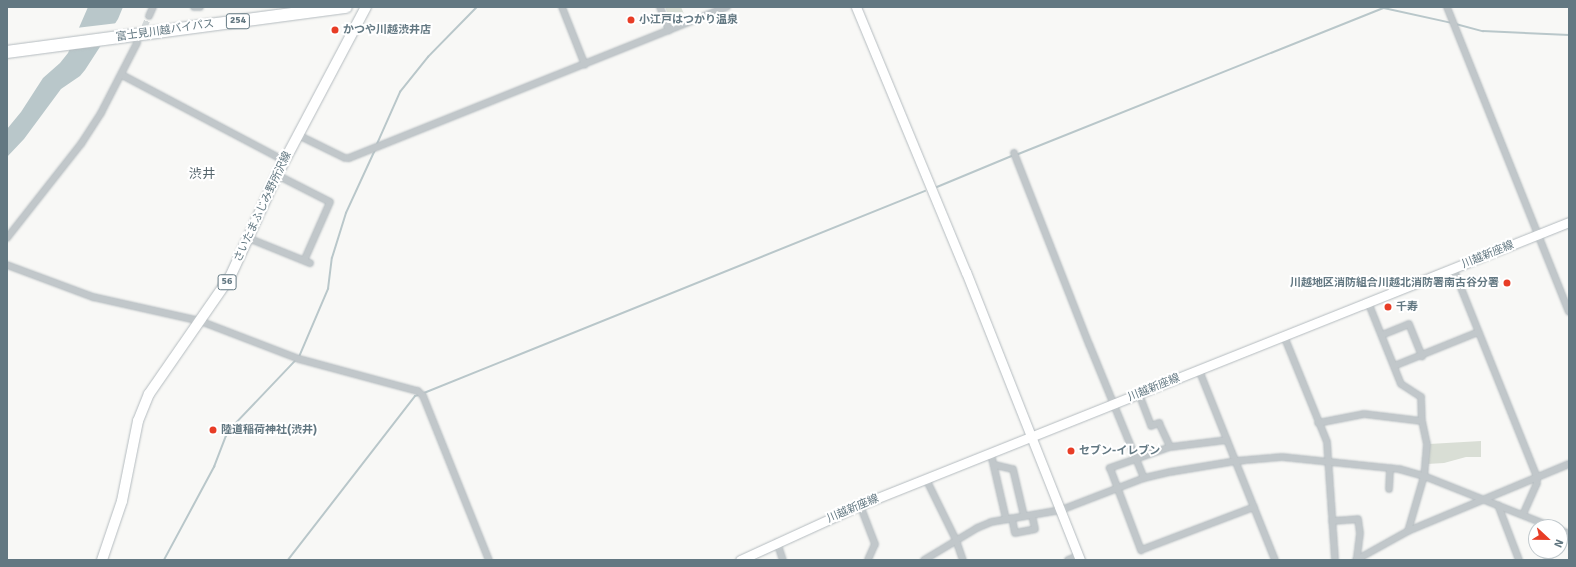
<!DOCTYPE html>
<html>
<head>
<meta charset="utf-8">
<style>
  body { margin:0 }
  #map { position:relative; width:1576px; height:567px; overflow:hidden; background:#f8f8f6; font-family:Signika,"Noto Sans JP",sans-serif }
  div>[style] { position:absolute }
  .green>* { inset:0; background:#d9ded5 }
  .water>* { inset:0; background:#b9c7ca }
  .pier>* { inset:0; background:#f8f8f6 }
  .stream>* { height:1.5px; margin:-0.75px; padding:0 0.75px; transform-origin:0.75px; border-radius:0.75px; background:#b9c7ca }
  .street-tunnel>* { height:6px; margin-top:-3px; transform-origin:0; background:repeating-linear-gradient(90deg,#d3d8d9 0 6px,transparent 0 9px) }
  .roads { filter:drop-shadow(0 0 1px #b4bbbf) drop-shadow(0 0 1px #b4bbbf) }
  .street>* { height:6px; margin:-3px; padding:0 3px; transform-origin:3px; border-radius:3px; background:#c1c7ca }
  .secondary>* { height:9px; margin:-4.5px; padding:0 4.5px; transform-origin:4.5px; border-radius:4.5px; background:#fff }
  .primary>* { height:10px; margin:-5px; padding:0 5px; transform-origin:5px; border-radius:5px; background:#fff }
  .highway>* { height:12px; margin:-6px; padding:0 6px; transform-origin:6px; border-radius:6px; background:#fff }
  .dots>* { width:11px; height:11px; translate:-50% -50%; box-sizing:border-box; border:2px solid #fff; border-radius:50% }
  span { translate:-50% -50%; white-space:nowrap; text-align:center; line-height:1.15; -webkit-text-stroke:4px #fff; paint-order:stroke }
  .shield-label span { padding:1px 3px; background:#fff; border:1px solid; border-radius:3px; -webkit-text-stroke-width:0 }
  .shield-label { font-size:10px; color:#637882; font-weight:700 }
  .poi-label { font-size:11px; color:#637882; font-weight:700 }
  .left { translate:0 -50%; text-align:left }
  .right { translate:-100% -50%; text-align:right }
  .street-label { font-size:11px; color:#637882 }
  .quarter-label { font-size:13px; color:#55656c }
  .frame { position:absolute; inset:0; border:8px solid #637882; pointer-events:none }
  .north { position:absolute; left:1528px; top:519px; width:40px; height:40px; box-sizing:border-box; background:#fff; border:1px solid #c1c9cd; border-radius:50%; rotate:112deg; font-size:11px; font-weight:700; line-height:16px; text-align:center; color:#637882 }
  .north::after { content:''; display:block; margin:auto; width:14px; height:18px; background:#e83d26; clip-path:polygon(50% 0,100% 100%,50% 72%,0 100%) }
</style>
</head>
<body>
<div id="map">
  <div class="green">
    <div style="clip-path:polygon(665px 7px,681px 7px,684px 14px,670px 19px)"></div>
    <div style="clip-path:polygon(1481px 441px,1481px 457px,1466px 457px,1444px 463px,1427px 464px,1429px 444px)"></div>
  </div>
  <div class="water">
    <div style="clip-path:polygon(88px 7px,123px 7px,118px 19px,85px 70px,80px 76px,61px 89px,24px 139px,7px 157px,7px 129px,21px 112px,43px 78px,60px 63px,68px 53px)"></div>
  </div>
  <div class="pier">
    <div style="clip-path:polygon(118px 23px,103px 46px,67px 50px,76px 28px)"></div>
  </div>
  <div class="stream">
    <div style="left:1456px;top:24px;width:28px;rotate:15deg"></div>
    <div style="left:1483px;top:31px;width:86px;rotate:2.7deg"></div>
    <div style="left:377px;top:144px;width:57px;rotate:-66.1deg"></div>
    <div style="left:400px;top:92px;width:45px;rotate:-51.3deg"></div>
    <div style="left:428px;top:57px;width:70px;rotate:-45.6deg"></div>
    <div style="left:1016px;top:155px;width:396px;rotate:-21.8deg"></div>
    <div style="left:1384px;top:8px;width:70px;rotate:12.4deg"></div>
    <div style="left:937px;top:187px;width:81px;rotate:-22.5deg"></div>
    <div style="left:299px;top:357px;width:74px;rotate:-66.9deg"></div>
    <div style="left:328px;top:289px;width:31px;rotate:-83deg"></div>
    <div style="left:332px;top:258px;width:47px;rotate:-72.7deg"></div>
    <div style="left:346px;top:213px;width:69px;rotate:-65.3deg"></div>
    <div style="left:424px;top:393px;width:540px;rotate:-21.96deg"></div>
    <div style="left:164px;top:560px;width:106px;rotate:-61.7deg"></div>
    <div style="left:214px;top:467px;width:33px;rotate:-69deg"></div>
    <div style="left:226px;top:436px;width:14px;rotate:-54deg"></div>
    <div style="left:234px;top:425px;width:90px;rotate:-46.4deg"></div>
    <div style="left:288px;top:560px;width:207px;rotate:-52.2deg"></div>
    <div style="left:415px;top:396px;width:4px;rotate:-14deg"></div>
  </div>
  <div class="street-tunnel">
    <div style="left:141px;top:35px;width:21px;rotate:-67deg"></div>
  </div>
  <div class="roads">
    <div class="street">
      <div style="left:194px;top:7px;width:6px"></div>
      <div style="left:562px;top:7px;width:62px;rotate:68.4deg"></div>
      <div style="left:660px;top:7px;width:25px;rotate:69deg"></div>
      <div style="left:1447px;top:7px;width:328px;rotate:68.2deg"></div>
      <div style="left:149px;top:16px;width:10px;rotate:-66deg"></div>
      <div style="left:122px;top:75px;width:184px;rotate:27.8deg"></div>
      <div style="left:298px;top:135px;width:52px;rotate:26.1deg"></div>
      <div style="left:345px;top:158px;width:4px"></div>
      <div style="left:349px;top:158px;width:407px;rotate:-21.8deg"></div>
      <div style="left:1014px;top:153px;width:205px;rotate:68.6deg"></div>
      <div style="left:1089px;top:344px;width:145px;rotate:67.7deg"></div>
      <div style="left:277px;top:175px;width:59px;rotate:27deg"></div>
      <div style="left:330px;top:202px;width:64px;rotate:113.8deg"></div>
      <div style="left:7px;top:238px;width:120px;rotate:-51.8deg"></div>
      <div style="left:81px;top:144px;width:37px;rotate:-57deg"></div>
      <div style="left:101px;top:113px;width:79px;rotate:-62.8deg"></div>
      <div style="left:248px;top:238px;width:67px;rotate:22deg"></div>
      <div style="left:7px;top:265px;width:92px;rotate:20.4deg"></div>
      <div style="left:93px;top:297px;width:110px;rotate:12.6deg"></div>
      <div style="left:200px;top:321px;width:106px;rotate:21deg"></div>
      <div style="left:299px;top:359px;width:123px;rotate:15.1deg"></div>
      <div style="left:418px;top:391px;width:7px;rotate:45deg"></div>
      <div style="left:423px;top:396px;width:177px;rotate:68.1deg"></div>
      <div style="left:1453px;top:268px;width:225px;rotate:68.1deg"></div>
      <div style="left:1537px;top:477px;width:6px;rotate:90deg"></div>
      <div style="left:1537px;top:483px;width:35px;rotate:114deg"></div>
      <div style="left:1368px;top:302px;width:88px;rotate:68.1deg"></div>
      <div style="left:1401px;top:384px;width:24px;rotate:33deg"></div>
      <div style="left:1421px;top:397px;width:24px;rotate:88deg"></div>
      <div style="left:1422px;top:421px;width:24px;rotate:78deg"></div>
      <div style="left:1427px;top:444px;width:32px;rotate:95deg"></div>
      <div style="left:1424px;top:476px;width:57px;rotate:106.2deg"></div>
      <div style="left:1382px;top:335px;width:29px;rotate:-22deg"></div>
      <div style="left:1409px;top:324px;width:35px;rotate:68deg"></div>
      <div style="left:1284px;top:336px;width:114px;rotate:67.9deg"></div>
      <div style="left:1327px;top:442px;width:118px;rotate:86.1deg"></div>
      <div style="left:1394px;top:366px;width:91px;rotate:-22deg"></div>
      <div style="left:1199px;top:370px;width:205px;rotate:68.2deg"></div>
      <div style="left:1139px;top:394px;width:34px;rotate:69deg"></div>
      <div style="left:1151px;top:426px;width:9px;rotate:-21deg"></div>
      <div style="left:1159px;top:423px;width:26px;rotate:65deg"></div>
      <div style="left:1318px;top:423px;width:47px;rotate:-11.1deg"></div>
      <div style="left:1364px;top:414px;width:58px;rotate:6.9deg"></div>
      <div style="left:1227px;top:440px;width:57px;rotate:173deg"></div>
      <div style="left:1170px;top:447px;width:64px;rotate:160.7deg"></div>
      <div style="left:1110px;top:468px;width:88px;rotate:69.3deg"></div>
      <div style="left:1141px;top:550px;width:121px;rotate:-20.8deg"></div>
      <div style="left:991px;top:454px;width:67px;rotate:77deg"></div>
      <div style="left:995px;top:465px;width:18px;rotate:13deg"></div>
      <div style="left:1013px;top:469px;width:48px;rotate:76.8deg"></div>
      <div style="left:926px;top:479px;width:68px;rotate:63.8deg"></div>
      <div style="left:956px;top:540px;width:21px;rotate:71deg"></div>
      <div style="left:1389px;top:489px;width:21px;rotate:-87deg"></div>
      <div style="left:860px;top:505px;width:42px;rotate:69deg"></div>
      <div style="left:875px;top:544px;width:17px;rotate:114deg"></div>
      <div style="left:1498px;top:505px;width:59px;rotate:69.1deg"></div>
      <div style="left:1012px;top:518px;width:15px;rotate:79deg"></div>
      <div style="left:1015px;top:533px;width:20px;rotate:-11deg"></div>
      <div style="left:1035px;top:529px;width:14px;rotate:-102deg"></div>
      <div style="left:1332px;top:521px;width:26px;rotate:-4deg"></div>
      <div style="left:1358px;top:519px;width:14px;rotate:82deg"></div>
      <div style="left:1360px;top:533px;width:26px;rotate:97deg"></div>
      <div style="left:1560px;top:530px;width:10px;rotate:24deg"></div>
      <div style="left:777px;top:542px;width:19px;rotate:72deg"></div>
      <div style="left:924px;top:560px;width:62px;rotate:-31.1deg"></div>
      <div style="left:977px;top:528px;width:15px;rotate:-23deg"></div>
      <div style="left:991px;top:522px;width:71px;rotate:-9.7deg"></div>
      <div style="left:1061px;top:510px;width:89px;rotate:-21.1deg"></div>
      <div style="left:1144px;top:478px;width:27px;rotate:-13deg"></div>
      <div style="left:1170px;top:472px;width:67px;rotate:-9.5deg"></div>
      <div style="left:1236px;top:461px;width:46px;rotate:-5deg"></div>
      <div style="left:1282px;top:457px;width:118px;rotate:5.9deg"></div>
      <div style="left:1399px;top:469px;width:26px;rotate:16deg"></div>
      <div style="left:1424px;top:476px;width:138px;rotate:21.7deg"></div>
      <div style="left:1068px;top:560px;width:11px;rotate:-22deg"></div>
      <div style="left:1356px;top:560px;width:60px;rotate:-29.1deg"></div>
      <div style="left:1408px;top:531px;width:174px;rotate:-22.6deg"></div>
      <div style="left:1548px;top:560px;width:9px;rotate:-77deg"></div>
    </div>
    <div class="secondary">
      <div style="left:856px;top:7px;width:287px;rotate:67.5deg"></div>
      <div style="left:966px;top:272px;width:310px;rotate:68.4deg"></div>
      <div style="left:740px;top:560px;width:132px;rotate:-24.6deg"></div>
      <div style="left:860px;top:505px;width:763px;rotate:-21.76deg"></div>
    </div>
    <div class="primary">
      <div style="left:102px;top:560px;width:62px;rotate:-71.3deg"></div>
      <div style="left:122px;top:501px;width:82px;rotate:-78.7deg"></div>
      <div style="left:138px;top:421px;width:29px;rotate:-68deg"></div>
      <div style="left:149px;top:394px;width:142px;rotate:-55.3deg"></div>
      <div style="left:230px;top:277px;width:112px;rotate:-65.3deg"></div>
      <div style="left:277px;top:175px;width:190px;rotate:-62.1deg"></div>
    </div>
    <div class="highway">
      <div style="left:7px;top:52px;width:342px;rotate:-7.6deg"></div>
    </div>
  </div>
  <div class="dots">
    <div style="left:631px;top:20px;background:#e83d26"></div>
    <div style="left:335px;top:30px;background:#e83d26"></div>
    <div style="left:1507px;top:283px;background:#e83d26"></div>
    <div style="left:1388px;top:307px;background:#e83d26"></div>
    <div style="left:213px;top:430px;background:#e83d26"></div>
    <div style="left:1071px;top:451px;background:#e83d26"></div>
  </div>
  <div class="shield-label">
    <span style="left:238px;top:21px">254</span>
    <span style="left:227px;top:282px">56</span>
  </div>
  <div class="poi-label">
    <span class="left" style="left:639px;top:20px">小江戸はつかり温泉</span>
    <span class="left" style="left:343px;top:30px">かつや川越渋井店</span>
    <span class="right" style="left:1499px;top:283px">川越地区消防組合川越北消防署南古谷分署</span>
    <span class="left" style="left:1396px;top:307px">千寿</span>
    <span class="left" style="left:221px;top:430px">陸道稲荷神社(渋井)</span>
    <span class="left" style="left:1079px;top:451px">セブン-イレブン</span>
  </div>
  <div class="street-label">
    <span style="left:165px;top:31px;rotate:-8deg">富士見川越バイパス</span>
    <span style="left:263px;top:207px;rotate:-65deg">さいたまふじみ野所沢線</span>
    <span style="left:1488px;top:255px;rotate:-22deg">川越新座線</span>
    <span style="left:1154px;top:388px;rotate:-22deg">川越新座線</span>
    <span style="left:853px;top:509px;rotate:-23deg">川越新座線</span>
  </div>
  <div class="quarter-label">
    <span style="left:202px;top:174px">渋井</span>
  </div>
  <div class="frame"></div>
  <div class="north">N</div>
</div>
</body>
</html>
